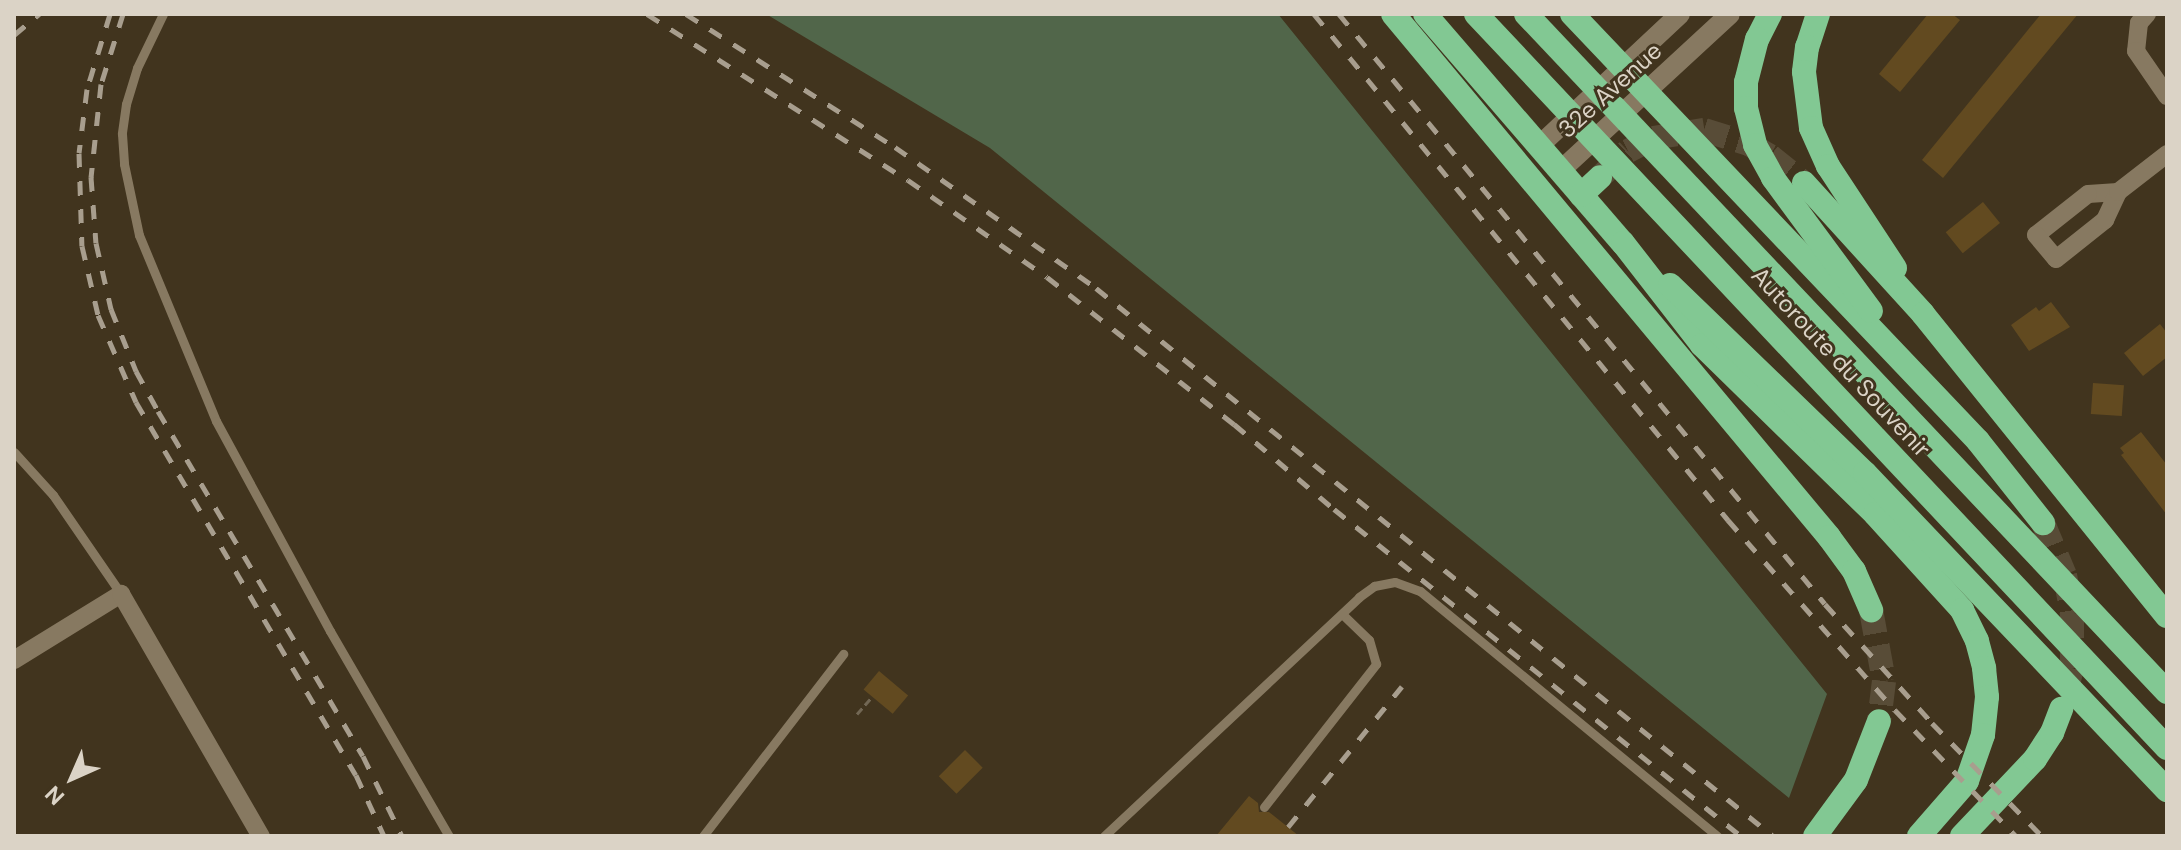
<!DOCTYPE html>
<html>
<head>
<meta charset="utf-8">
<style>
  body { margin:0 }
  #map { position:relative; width:2181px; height:850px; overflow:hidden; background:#41341e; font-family:"DM Sans",sans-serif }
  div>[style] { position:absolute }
  .green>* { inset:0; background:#51664a }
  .building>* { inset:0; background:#624a20; transform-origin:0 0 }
  .highway-tunnel>* { height:24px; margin-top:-12px; transform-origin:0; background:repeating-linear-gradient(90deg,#584c37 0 24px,transparent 0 36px) }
  .path>* { height:3px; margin-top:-1.5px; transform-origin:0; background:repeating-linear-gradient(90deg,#726754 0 8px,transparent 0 12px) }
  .lane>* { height:9px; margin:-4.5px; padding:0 4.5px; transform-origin:4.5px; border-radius:4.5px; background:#877961 }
  .street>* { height:18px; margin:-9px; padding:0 9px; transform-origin:9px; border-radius:9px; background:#877961 }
  .secondary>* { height:20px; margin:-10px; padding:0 10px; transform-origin:10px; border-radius:10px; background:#877961 }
  .highway>* { height:24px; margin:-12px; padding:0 12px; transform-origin:12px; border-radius:12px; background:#82c893 }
  .rail>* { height:5px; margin-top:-2.5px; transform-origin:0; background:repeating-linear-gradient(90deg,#a89e8e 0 14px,transparent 0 28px) }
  span { translate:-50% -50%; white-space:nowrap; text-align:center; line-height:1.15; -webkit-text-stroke:6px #41341e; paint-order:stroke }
  .street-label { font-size:24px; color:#dbd3c6 }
  .frame { position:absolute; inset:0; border:16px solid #dbd3c6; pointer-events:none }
  .north { position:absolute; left:32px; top:738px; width:80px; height:80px; -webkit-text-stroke:6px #41341e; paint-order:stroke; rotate:225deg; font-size:22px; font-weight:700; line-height:32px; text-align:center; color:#dbd3c6 }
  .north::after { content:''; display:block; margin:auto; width:28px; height:36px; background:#dbd3c6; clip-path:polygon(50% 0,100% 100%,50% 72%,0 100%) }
</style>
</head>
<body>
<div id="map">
  <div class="green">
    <div style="clip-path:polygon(766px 14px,1278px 14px,1827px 694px,1789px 798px,990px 148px)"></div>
  </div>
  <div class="building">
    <div style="clip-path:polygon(1928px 14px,1952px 14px,1960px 20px,1900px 92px,1879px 74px)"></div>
    <div style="clip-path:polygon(2041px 14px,2078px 14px,1943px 178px,1922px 160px)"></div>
    <div style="left:1983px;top:202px;width:27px;height:48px;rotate:51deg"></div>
    <div style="clip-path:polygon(2051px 302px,2070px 327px,2029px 351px,2011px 325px,2036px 307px,2039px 311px)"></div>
    <div style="clip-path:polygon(2160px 324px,2167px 333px,2167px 357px,2143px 376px,2124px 353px)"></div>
    <div style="left:2093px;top:383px;width:31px;height:31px;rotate:4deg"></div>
    <div style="clip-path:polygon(2141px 432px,2167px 465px,2167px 515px,2121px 455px,2124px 453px,2120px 448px)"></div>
    <div style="left:879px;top:671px;width:38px;height:24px;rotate:40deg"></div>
    <div style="left:965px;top:750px;width:25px;height:37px;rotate:45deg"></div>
    <div style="clip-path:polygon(1249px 796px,1258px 803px,1259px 812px,1269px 812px,1299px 836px,1216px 836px)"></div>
  </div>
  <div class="highway-tunnel">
    <div style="left:1600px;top:177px;width:38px;rotate:-43deg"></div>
    <div style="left:1628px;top:151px;width:28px;rotate:-27deg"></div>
    <div style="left:1653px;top:138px;width:52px;rotate:-8.9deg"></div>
    <div style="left:1704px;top:130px;width:47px;rotate:17.3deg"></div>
    <div style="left:1749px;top:144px;width:24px;rotate:30deg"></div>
    <div style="left:1770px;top:156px;width:43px;rotate:38.5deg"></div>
    <div style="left:2043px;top:523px;width:56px;rotate:67.1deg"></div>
    <div style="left:2065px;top:575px;width:40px;rotate:80deg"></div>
    <div style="left:2072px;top:614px;width:54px;rotate:90deg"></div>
    <div style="left:2072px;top:668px;width:36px;rotate:104deg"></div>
    <div style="left:1871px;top:610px;width:72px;rotate:79.6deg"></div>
    <div style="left:1884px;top:681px;width:40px;rotate:97.1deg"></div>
  </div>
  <div class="path">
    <div style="left:857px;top:714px;width:23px;rotate:-49deg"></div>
  </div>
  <div class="lane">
    <div style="left:163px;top:14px;width:60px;rotate:115.7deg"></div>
    <div style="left:137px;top:68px;width:38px;rotate:107deg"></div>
    <div style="left:126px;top:104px;width:30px;rotate:98deg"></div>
    <div style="left:122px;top:134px;width:30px;rotate:86deg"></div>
    <div style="left:124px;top:164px;width:73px;rotate:78.1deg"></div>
    <div style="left:139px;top:235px;width:201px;rotate:67.5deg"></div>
    <div style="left:216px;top:421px;width:239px;rotate:61.5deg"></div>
    <div style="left:330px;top:631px;width:237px;rotate:59.9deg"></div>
    <div style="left:14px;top:452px;width:58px;rotate:47.8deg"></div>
    <div style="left:53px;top:495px;width:120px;rotate:55.5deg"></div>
    <div style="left:1264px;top:807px;width:182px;rotate:-51.9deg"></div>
    <div style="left:1376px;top:664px;width:25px;rotate:-106deg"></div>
    <div style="left:1369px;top:640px;width:37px;rotate:-136deg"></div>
    <div style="left:703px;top:836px;width:230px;rotate:-52.4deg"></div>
    <div style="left:1104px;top:836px;width:349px;rotate:-43.1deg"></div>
    <div style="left:1359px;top:597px;width:19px;rotate:-36deg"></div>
    <div style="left:1374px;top:586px;width:21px;rotate:-11deg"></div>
    <div style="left:1395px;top:582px;width:27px;rotate:20deg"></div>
    <div style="left:1420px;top:591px;width:385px;rotate:39.5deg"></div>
  </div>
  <div class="street">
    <div style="left:2147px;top:14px;width:12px;rotate:132deg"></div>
    <div style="left:2139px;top:23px;width:28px;rotate:96deg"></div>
    <div style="left:2136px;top:51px;width:55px;rotate:55.4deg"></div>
    <div style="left:2118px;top:192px;width:30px;rotate:176deg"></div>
    <div style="left:2088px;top:194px;width:66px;rotate:141.7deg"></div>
    <div style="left:2036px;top:235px;width:31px;rotate:50deg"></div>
    <div style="left:2056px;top:259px;width:63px;rotate:-38.5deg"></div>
    <div style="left:2105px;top:220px;width:31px;rotate:-65deg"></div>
    <div style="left:2118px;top:192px;width:62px;rotate:-37.8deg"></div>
    <div style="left:14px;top:660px;width:126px;rotate:-31.7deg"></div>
    <div style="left:121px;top:594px;width:280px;rotate:60deg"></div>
  </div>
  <div class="secondary">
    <div style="left:1539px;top:146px;width:193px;rotate:-43.1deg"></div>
    <div style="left:1560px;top:171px;width:231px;rotate:-42.7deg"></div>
  </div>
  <div class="highway">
    <div style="left:1393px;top:14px;width:681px;rotate:50.18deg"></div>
    <div style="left:1829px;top:537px;width:42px;rotate:53.7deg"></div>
    <div style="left:1854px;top:571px;width:43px;rotate:66.4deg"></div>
    <div style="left:1425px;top:14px;width:303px;rotate:49.2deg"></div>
    <div style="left:1623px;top:243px;width:129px;rotate:52.2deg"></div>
    <div style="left:1702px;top:345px;width:242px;rotate:44.3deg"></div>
    <div style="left:1875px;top:514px;width:130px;rotate:47.8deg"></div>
    <div style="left:1962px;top:610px;width:34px;rotate:64deg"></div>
    <div style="left:1977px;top:641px;width:28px;rotate:75deg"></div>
    <div style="left:1984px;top:668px;width:29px;rotate:84deg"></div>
    <div style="left:1987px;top:697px;width:38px;rotate:96deg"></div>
    <div style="left:1983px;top:735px;width:49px;rotate:109.2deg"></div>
    <div style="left:1967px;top:781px;width:73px;rotate:131.1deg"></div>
    <div style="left:1476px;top:14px;width:1008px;rotate:46.73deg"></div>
    <div style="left:1526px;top:14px;width:933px;rotate:46.61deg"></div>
    <div style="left:1572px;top:14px;width:589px;rotate:46.44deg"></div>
    <div style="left:1978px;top:441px;width:105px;rotate:51.6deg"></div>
    <div style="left:1770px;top:14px;width:28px;rotate:117deg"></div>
    <div style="left:1757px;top:39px;width:44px;rotate:104.3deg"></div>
    <div style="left:1746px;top:82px;width:26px;rotate:90deg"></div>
    <div style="left:1746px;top:108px;width:38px;rotate:76deg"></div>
    <div style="left:1755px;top:145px;width:38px;rotate:61deg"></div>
    <div style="left:1773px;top:178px;width:165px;rotate:53.6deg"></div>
    <div style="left:1818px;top:14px;width:35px;rotate:108deg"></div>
    <div style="left:1807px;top:47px;width:25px;rotate:97deg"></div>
    <div style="left:1804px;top:72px;width:56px;rotate:82.9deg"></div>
    <div style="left:1811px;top:128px;width:42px;rotate:65.9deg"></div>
    <div style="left:1828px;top:166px;width:122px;rotate:56.7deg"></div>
    <div style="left:1804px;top:183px;width:177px;rotate:47.7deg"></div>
    <div style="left:1923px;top:314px;width:388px;rotate:51.1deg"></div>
    <div style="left:1581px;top:195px;width:26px;rotate:-43deg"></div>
    <div style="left:1670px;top:285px;width:271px;rotate:44deg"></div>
    <div style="left:1865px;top:473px;width:438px;rotate:46.4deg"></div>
    <div style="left:1815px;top:836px;width:69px;rotate:-53.8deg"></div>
    <div style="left:1856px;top:780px;width:63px;rotate:-68.7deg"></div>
    <div style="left:1962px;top:836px;width:106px;rotate:-46.5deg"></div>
    <div style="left:2035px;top:759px;width:31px;rotate:-57deg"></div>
    <div style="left:2052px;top:733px;width:26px;rotate:-69deg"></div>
  </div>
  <div class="rail">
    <div style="left:110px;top:14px;width:78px;rotate:107deg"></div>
    <div style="left:87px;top:89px;width:64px;rotate:97.1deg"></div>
    <div style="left:79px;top:153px;width:93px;rotate:88.2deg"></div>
    <div style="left:82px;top:246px;width:71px;rotate:76.9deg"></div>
    <div style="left:98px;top:315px;width:95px;rotate:66.4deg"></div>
    <div style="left:136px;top:402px;width:433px;rotate:59.5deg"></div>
    <div style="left:356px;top:775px;width:67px;rotate:65.3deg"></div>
    <div style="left:123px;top:14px;width:73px;rotate:107.4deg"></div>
    <div style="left:101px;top:84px;width:94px;rotate:96.1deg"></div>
    <div style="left:91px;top:177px;width:66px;rotate:85.7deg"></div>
    <div style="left:96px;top:243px;width:68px;rotate:77.2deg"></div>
    <div style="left:111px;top:309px;width:67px;rotate:68deg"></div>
    <div style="left:136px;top:371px;width:46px;rotate:61.2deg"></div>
    <div style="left:158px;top:411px;width:401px;rotate:59.3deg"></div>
    <div style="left:363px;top:756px;width:89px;rotate:64deg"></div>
    <div style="left:647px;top:14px;width:309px;rotate:32.5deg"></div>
    <div style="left:908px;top:180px;width:169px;rotate:34.9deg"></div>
    <div style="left:1047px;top:277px;width:238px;rotate:38.2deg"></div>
    <div style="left:1234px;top:424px;width:131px;rotate:40.4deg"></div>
    <div style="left:1334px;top:509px;width:522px;rotate:38.78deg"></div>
    <div style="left:686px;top:14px;width:248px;rotate:32.5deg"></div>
    <div style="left:895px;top:147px;width:246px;rotate:35deg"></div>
    <div style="left:1096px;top:288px;width:871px;rotate:38.99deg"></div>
    <div style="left:1314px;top:14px;width:654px;rotate:50.71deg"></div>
    <div style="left:1728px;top:520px;width:253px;rotate:48.7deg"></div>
    <div style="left:1895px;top:710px;width:175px;rotate:46.2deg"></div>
    <div style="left:1339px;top:14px;width:764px;rotate:50.52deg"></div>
    <div style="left:1825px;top:604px;width:160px;rotate:48deg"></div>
    <div style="left:1932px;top:723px;width:158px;rotate:45.8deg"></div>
    <div style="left:14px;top:35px;width:33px;rotate:-40deg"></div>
    <div style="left:1288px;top:827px;width:181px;rotate:-51deg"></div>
  </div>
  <div class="street-label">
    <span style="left:1610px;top:90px;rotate:-42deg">32e Avenue</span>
    <span style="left:1841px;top:362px;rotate:47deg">Autoroute du Souvenir</span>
  </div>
  <div class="frame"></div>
  <div class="north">N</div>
</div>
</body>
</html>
